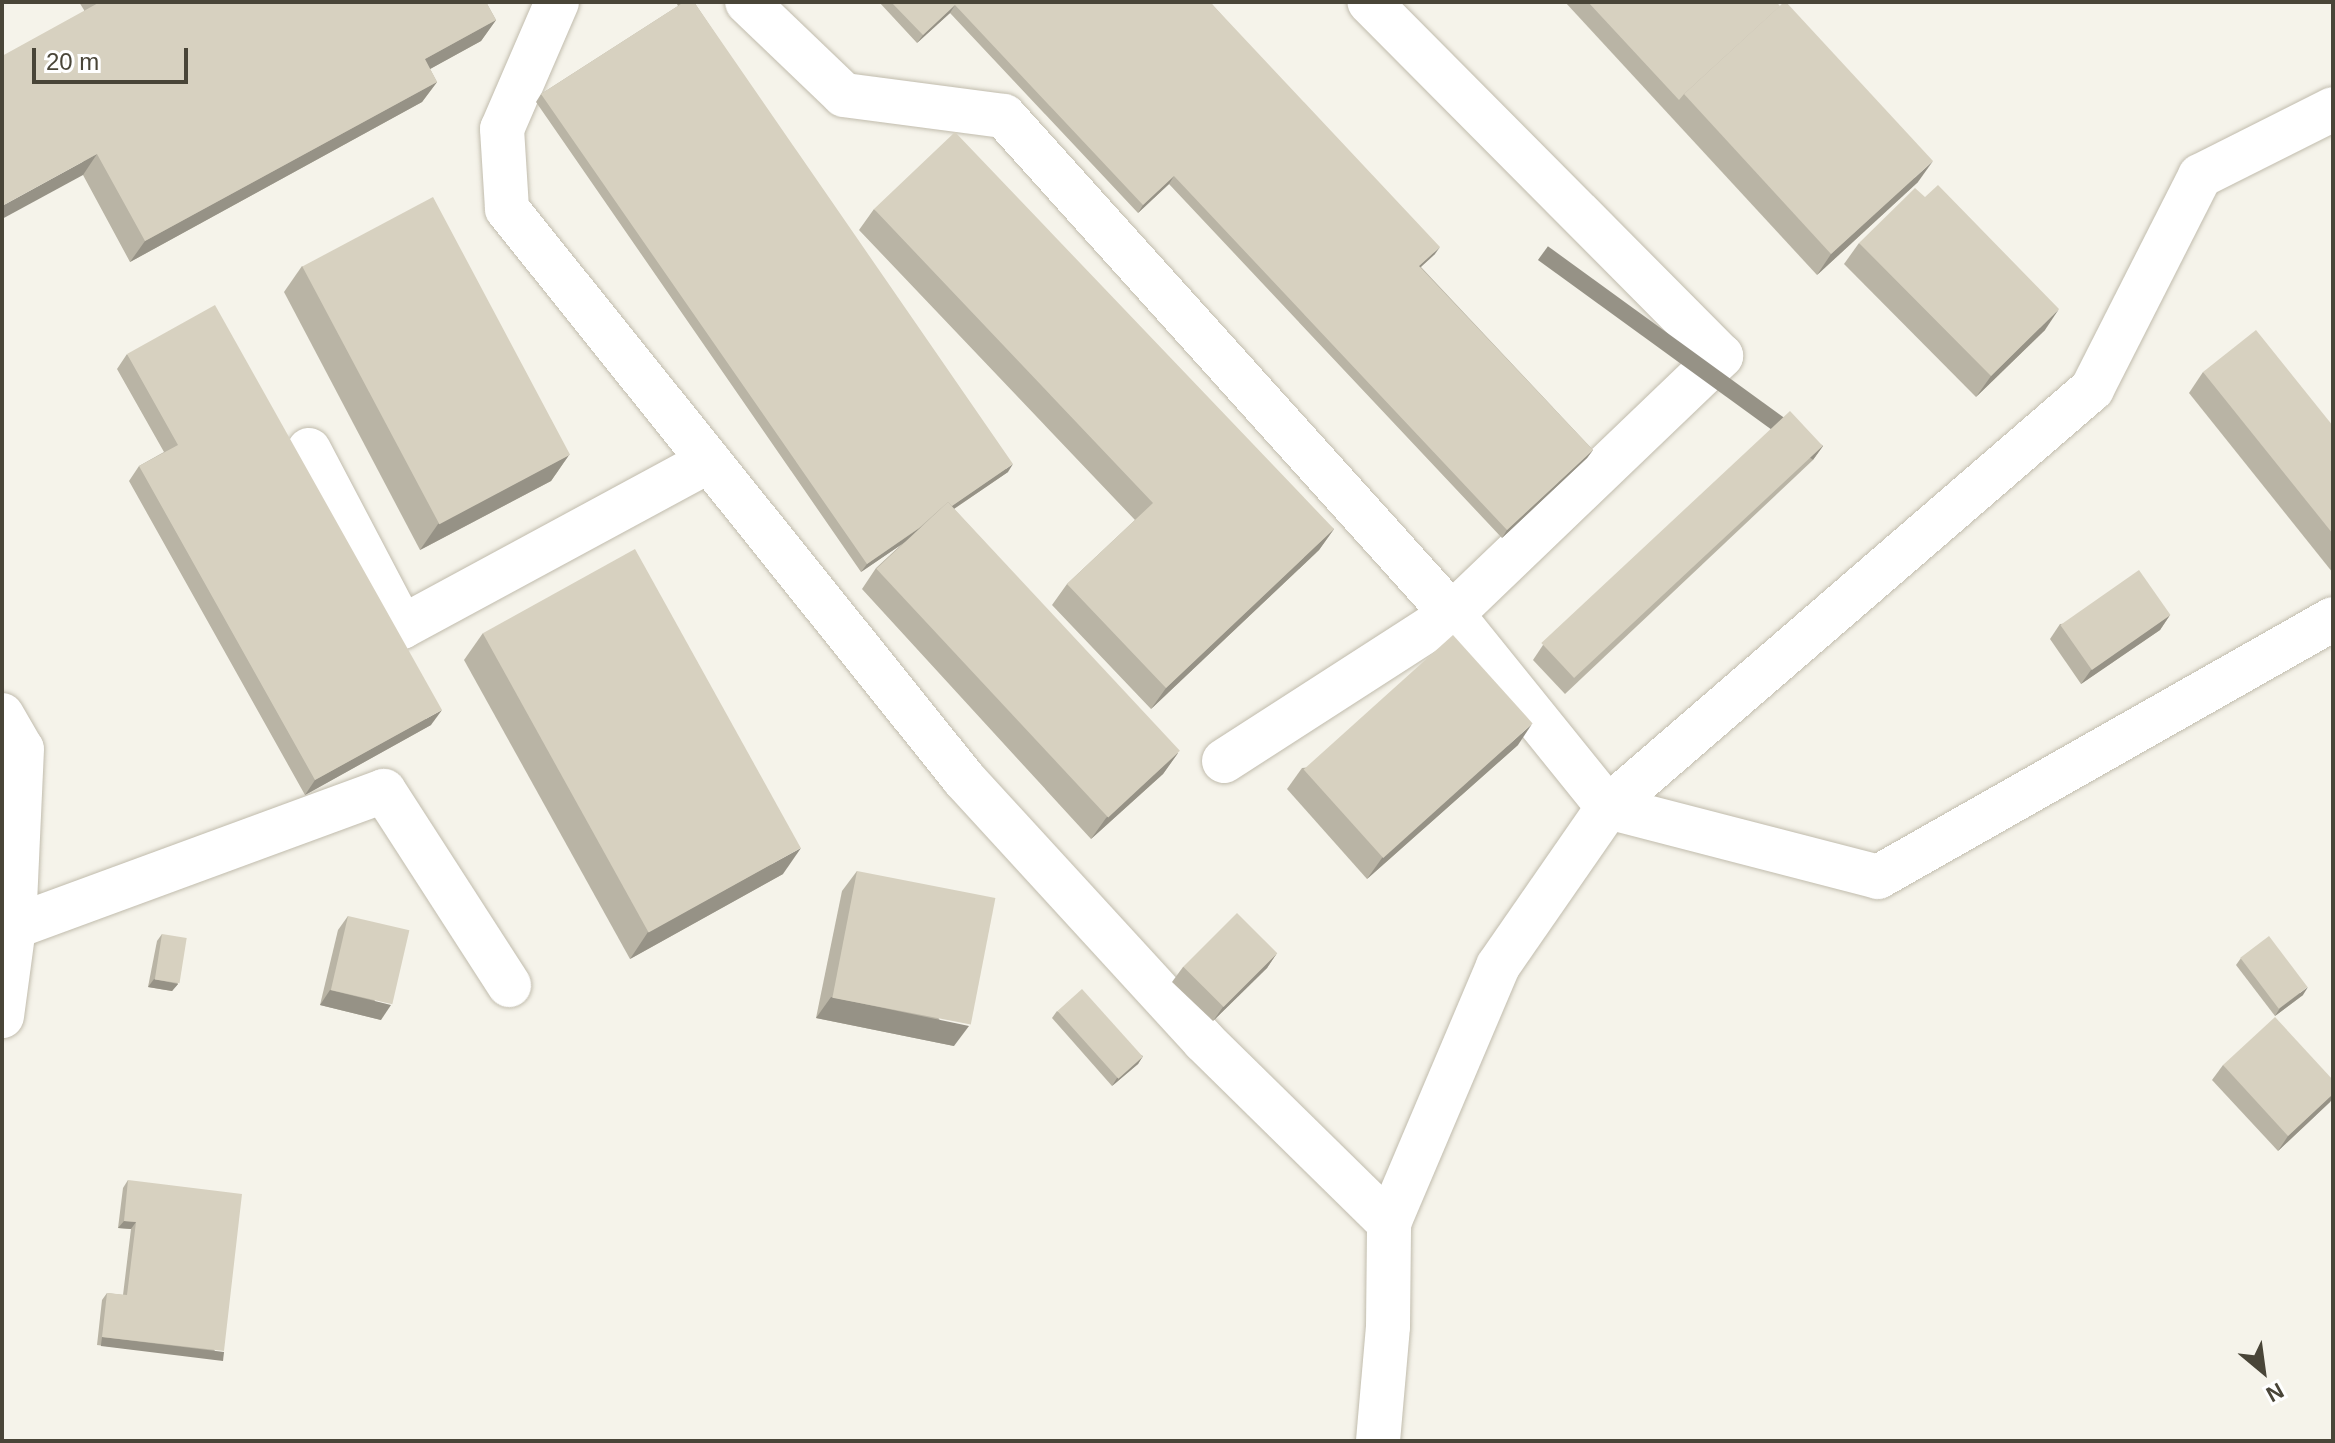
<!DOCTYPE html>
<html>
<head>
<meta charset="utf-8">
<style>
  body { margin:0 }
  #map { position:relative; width:2335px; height:1443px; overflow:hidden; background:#f5f3ea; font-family:Helvetica,sans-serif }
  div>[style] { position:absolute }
  .roads { filter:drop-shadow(0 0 2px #c1bcad) drop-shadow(0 0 2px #c1bcad) }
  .minor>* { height:44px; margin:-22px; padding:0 22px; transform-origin:22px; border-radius:22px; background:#fff }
  .wall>* { inset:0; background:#b9b4a5 }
  .shaded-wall>* { inset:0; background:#969286; transform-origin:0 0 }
  .building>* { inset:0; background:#d7d1c0; transform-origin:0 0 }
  span { translate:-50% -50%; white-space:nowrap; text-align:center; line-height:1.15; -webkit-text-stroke:6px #fff; paint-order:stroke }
  .frame { position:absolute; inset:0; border:4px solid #494538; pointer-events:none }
  .north { position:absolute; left:2223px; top:1331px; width:80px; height:80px; -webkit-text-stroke:6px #fff; paint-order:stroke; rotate:151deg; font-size:22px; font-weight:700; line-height:32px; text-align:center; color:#494538 }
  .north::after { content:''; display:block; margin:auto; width:28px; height:36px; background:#494538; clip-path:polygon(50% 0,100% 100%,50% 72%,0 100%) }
  .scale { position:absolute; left:32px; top:48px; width:156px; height:36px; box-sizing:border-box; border:4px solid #494538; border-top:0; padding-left:10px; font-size:24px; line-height:28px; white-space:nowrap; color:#494538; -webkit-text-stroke:6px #fff; paint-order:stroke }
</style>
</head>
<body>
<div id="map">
  <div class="roads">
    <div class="minor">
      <div style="left:557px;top:2px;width:138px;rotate:113.4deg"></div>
      <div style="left:502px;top:129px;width:80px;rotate:86.4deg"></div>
      <div style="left:507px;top:209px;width:731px;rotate:51.28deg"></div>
      <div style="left:964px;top:779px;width:355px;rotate:47.5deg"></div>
      <div style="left:1204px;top:1041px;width:260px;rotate:44.5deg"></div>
      <div style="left:747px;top:2px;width:134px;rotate:43.8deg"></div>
      <div style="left:844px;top:95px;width:161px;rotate:7.5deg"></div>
      <div style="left:1004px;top:116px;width:670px;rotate:48.03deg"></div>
      <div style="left:1452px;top:614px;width:248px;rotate:51.1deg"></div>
      <div style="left:1608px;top:807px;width:279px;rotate:14.5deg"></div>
      <div style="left:1878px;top:877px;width:523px;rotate:-29.55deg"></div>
      <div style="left:309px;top:450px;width:200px;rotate:62.3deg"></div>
      <div style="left:402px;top:627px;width:349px;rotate:-28.4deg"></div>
      <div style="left:2px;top:715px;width:39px;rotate:60deg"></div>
      <div style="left:22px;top:749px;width:178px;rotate:92.6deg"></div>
      <div style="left:14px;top:927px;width:90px;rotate:97.7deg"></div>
      <div style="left:1224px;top:761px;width:271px;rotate:-32.8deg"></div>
      <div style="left:1452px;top:614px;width:373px;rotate:-43.8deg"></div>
      <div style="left:1721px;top:356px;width:499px;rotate:-134.8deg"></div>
      <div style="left:14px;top:927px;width:394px;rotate:-20.2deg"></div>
      <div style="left:384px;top:791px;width:231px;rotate:57.2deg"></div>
      <div style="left:1378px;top:1441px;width:115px;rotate:-85deg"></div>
      <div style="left:1388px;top:1326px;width:103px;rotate:-89.4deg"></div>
      <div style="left:1389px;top:1223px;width:279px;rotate:-67deg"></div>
      <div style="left:1498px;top:966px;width:193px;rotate:-55.3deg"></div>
      <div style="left:1608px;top:807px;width:640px;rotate:-40.82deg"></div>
      <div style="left:2092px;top:389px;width:239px;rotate:-63.1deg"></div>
      <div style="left:2200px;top:176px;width:149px;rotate:-26.7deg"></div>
    </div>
  </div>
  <div class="wall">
    <div style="clip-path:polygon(79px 2px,486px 2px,496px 20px,481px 41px,430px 69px,437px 82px,422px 102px,130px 262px,83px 175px,84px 10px)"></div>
    <div style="clip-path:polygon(676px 2px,694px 2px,1008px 472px,954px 509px,1178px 753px,1163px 774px,1091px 839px,862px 589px,876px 568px,902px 544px,861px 572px,536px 102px,541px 94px,678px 6px)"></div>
    <div style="clip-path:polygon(879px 2px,1210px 2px,1435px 254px,1421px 267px,1593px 450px,1587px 458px,1502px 538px,1169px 184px,1138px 213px,950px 13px,917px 43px)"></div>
    <div style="clip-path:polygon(1565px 2px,1776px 2px,1918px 182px,1817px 275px)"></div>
    <div style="clip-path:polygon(874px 209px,1334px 529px,1319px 550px,1151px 709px,1052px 605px,1067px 584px,1135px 520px,859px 230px)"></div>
    <div style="clip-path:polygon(1859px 243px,2045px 330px,1976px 397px,1844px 264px)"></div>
    <div style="clip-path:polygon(302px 266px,569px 455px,551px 481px,420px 550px,284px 292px)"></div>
    <div style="clip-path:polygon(127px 354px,431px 725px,305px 795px,129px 481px,139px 466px,164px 452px,117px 369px)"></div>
    <div style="clip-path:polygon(2203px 372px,2333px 426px,2333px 573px,2189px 393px)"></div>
    <div style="clip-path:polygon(1823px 446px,1813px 460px,1565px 694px,1533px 660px,1543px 645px)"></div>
    <div style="clip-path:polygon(2170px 615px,2160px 630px,2081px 684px,2050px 639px,2060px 624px)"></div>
    <div style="clip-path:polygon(483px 633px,783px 874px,630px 959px,464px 660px)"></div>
    <div style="clip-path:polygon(1518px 745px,1367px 879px,1287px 789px,1302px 768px)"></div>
    <div style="clip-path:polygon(857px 871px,954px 1046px,816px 1018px,842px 891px)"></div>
    <div style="clip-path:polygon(348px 916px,381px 1020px,320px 1005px,338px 930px)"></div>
    <div style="clip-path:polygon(162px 934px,178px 984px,172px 991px,148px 987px,157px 941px)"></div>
    <div style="clip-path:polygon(1277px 953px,1267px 968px,1213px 1021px,1172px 982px,1183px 967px)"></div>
    <div style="clip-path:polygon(2241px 958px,2303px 995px,2275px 1016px,2236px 965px)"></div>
    <div style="clip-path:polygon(1057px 1011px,1143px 1056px,1138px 1064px,1112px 1086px,1052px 1018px)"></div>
    <div style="clip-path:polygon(2223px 1065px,2333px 1080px,2333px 1097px,2330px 1102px,2278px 1151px,2212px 1080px)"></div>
    <div style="clip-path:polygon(128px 1180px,219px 1359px,97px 1345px,102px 1300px,107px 1293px,123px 1295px,131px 1229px,118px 1228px,123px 1188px)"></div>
  </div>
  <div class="shaded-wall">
    <div style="clip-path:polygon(955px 5px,950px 13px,917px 43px,923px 35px)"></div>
    <div style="clip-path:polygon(496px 20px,481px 41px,410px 80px,425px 59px)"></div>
    <div style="clip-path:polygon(437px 82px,422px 102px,130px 262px,145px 241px)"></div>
    <div style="clip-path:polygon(97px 154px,83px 175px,2px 219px,2px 206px)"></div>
    <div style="clip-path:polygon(1933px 161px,1918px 182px,1817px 275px,1831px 254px)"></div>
    <div style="clip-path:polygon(1174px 176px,1169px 184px,1138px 213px,1143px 205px)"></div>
    <div style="clip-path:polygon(1440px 247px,1435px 254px,1414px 273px,1419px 266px)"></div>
    <div style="clip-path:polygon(2059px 309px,2045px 330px,1976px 397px,1991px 376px)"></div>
    <div style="left:1823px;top:446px;width:17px;height:340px;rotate:126deg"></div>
    <div style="clip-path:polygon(1593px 450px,1587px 458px,1502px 538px,1507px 530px)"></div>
    <div style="clip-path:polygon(569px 455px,551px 481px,420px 550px,438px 524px)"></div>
    <div style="clip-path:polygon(1013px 464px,1008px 472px,861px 572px,867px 564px)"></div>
    <div style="clip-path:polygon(1334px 529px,1319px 550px,1151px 709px,1166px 688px)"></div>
    <div style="clip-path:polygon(2170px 615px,2160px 630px,2081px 684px,2091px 670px)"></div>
    <div style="clip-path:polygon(442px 710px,431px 725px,305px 795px,315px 780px)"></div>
    <div style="clip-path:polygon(1532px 724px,1518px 745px,1367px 879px,1382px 858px)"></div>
    <div style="clip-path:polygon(1178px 753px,1163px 774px,1091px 839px,1106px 818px)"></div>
    <div style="clip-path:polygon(801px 848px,783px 874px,630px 959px,648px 932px)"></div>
    <div style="clip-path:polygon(1277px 953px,1267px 968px,1213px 1021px,1223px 1007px)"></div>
    <div style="clip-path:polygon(154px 979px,178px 984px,172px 991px,148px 987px)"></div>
    <div style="clip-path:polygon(2308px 987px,2303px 995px,2275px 1016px,2280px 1008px)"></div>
    <div style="clip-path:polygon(330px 990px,391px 1005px,381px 1020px,320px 1005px)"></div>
    <div style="clip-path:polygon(831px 997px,969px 1026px,954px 1046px,816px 1018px)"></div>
    <div style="clip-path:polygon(1143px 1056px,1138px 1064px,1112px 1086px,1117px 1078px)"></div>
    <div style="clip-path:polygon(2333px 1094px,2333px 1097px,2330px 1102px,2278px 1151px,2288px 1136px)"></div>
    <div style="clip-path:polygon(124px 1221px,136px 1222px,131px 1229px,118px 1228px)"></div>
    <div style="left:102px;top:1337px;width:123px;height:9px;rotate:7deg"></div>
  </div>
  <div class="building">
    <div style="clip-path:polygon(100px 2px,486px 2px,496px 20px,425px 59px,437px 82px,145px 241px,97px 154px,2px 206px,2px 56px)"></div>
    <div style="clip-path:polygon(684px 2px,694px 2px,1013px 464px,952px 506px,948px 502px,919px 528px,867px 564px,541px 94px)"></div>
    <div style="clip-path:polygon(891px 2px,1210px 2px,1440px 247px,1419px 266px,1593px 450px,1507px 530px,1174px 176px,1143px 205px,955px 5px,923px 35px)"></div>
    <div style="clip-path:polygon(1588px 2px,1776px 2px,1780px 6px,1684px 94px,1679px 100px)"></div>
    <div style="clip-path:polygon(1784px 2px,1786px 2px,1933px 161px,1831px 254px,1684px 94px)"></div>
    <div style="clip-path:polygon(955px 132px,1334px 529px,1166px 688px,1067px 584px,1153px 503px,874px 209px)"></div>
    <div style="clip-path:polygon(1938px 185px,2059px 309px,1991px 376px,1859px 243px,1915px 188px,1925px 197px)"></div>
    <div style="left:433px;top:197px;width:292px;height:148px;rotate:62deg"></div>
    <div style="clip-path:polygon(215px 305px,442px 710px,315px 780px,139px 466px,178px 445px,127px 354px)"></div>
    <div style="clip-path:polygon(2256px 330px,2333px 426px,2333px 534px,2203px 372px)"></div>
    <div style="left:1790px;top:411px;width:48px;height:340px;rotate:47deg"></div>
    <div style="left:948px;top:502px;width:340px;height:98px;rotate:47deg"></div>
    <div style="left:635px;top:549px;width:342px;height:174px;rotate:61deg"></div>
    <div style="left:2139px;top:570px;width:55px;height:96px;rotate:55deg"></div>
    <div style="left:1453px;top:635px;width:119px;height:201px;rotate:48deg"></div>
    <div style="left:857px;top:871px;width:141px;height:129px;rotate:11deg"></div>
    <div style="left:1237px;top:913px;width:57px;height:76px;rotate:45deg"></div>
    <div style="left:348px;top:916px;width:63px;height:76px;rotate:13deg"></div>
    <div style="left:162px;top:934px;width:25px;height:46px;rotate:9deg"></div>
    <div style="left:2269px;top:936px;width:64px;height:36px;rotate:53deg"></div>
    <div style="left:1082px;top:989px;width:91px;height:33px;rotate:48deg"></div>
    <div style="clip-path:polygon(2275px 1017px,2333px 1080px,2333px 1094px,2288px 1136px,2223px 1065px)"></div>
    <div style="clip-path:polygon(128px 1180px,242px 1194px,224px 1351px,102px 1337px,107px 1293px,127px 1295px,136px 1222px,124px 1221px)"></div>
  </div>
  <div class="frame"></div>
  <div class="north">N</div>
  <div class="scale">20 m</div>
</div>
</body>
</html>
